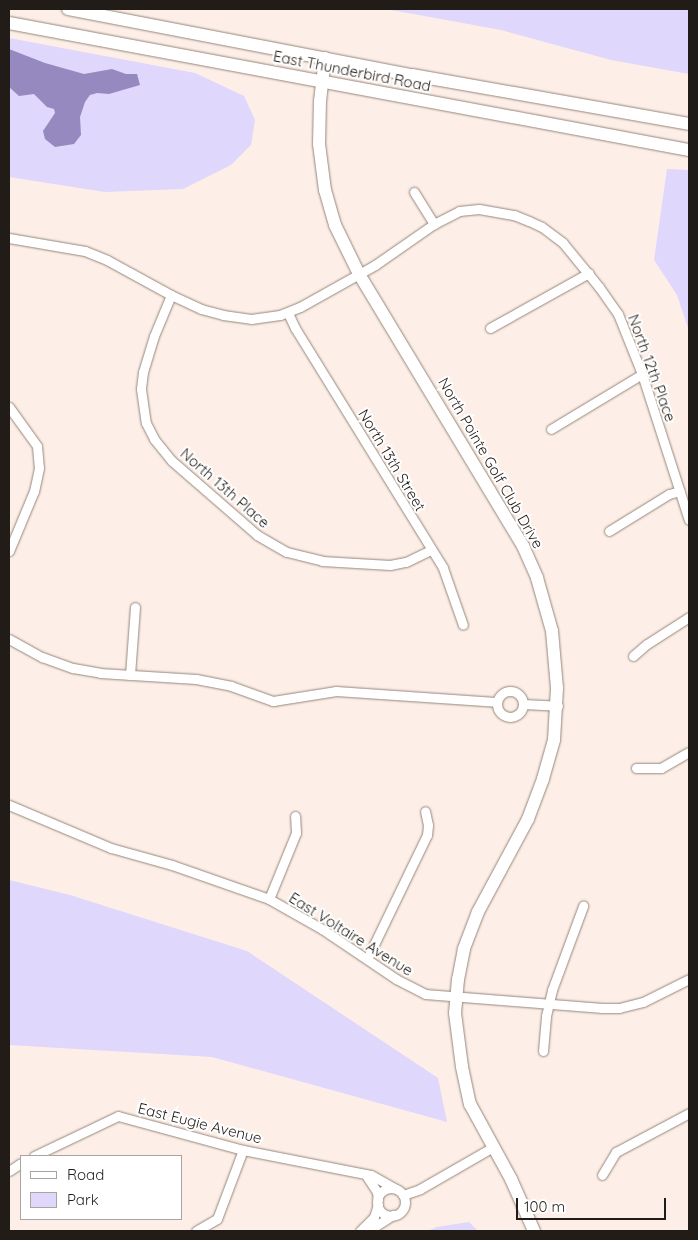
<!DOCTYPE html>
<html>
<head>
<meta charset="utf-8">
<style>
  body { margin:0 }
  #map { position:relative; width:698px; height:1240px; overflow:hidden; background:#fdefe7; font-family:Quicksand,sans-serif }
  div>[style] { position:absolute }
  .green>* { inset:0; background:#dfd7fc }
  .water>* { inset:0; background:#9689c0 }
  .roads { filter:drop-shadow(0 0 1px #95867c) drop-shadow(0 0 1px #95867c) }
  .street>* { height:9px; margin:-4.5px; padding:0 4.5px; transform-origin:4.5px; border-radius:4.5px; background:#fff }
  .street>.ring { margin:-4.5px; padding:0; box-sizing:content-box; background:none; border:9px solid #fff; border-radius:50% }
  .secondary>* { height:12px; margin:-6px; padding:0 6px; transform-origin:6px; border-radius:6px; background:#fff }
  span { translate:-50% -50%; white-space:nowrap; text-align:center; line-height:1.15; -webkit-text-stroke:4px #fff; paint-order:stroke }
  .street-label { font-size:15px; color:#221c18 }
  .frame { position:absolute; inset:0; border:10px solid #221c18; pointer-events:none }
  .legend { position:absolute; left:20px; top:1155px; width:162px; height:65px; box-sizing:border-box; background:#fff; border:1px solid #a7a4a3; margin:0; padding:6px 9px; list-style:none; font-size:15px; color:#221c18 }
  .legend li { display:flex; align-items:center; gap:10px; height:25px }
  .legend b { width:25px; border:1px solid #a7a4a3 }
  .scale { position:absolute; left:516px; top:1198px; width:150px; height:22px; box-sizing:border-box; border:2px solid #221c18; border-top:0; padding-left:6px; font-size:15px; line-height:18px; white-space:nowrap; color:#221c18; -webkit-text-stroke:4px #fff; paint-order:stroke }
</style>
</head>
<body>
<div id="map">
  <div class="green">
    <div style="clip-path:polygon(386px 9px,689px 9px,689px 74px,611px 60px,501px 30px)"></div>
    <div style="clip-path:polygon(9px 38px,195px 73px,244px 96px,255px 120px,251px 145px,231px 165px,183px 189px,105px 192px,9px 177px)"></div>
    <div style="clip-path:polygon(667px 169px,689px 170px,689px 331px,677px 295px,654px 260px)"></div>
    <div style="clip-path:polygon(9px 880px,70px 895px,247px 951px,438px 1078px,447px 1122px,212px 1057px,9px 1045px)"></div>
    <div style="clip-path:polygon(469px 1222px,478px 1231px,427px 1231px,437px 1227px)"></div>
  </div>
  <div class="water">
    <div style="clip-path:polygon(9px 49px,45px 63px,84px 74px,112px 69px,126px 74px,137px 74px,140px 85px,109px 94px,97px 93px,90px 95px,85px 102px,80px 117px,81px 135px,74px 144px,55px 147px,45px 139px,43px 131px,55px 113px,54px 109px,47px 107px,34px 94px,19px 96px,9px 87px)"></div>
  </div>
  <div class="roads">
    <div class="street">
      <div style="left:414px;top:192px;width:38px;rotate:58deg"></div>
      <div style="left:9px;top:238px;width:77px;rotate:9.7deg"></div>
      <div style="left:85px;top:251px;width:24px;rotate:22deg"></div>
      <div style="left:107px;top:260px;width:73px;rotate:28.7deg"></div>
      <div style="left:171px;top:295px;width:33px;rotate:25deg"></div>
      <div style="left:201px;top:309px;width:23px;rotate:15deg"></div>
      <div style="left:223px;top:315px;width:28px;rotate:8deg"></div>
      <div style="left:251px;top:319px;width:29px;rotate:-8deg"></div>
      <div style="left:280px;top:315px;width:22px;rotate:-22deg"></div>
      <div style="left:300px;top:307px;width:86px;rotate:-29.2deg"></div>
      <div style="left:375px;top:265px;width:72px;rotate:-34.8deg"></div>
      <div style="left:434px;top:224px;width:28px;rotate:-27deg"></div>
      <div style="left:459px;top:211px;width:20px;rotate:-6deg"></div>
      <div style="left:479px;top:209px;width:36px;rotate:10deg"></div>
      <div style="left:514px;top:215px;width:16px;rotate:22deg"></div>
      <div style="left:529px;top:221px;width:14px;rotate:25deg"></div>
      <div style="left:542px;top:227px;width:26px;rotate:37deg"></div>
      <div style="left:563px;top:243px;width:57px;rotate:50.7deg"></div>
      <div style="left:599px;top:287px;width:33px;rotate:55deg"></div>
      <div style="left:618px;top:314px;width:65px;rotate:68.2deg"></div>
      <div style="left:642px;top:374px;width:153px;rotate:72.2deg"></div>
      <div style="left:171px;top:295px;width:44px;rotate:112.5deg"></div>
      <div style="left:154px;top:336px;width:38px;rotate:107deg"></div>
      <div style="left:143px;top:372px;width:17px;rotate:97deg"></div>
      <div style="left:141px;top:389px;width:34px;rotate:82deg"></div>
      <div style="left:146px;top:423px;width:18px;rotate:63deg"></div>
      <div style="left:154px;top:439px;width:28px;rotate:51deg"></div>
      <div style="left:172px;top:461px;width:113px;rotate:41deg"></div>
      <div style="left:257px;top:535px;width:34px;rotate:30deg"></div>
      <div style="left:287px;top:552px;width:36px;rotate:14deg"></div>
      <div style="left:322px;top:561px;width:68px;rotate:3.4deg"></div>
      <div style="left:390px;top:565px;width:16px;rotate:-11deg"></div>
      <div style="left:406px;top:562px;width:28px;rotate:-26deg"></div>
      <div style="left:288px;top:313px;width:17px;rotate:65deg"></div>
      <div style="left:295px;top:328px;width:282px;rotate:58.3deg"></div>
      <div style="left:443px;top:568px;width:60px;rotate:70.7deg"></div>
      <div style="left:490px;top:328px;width:113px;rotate:-29.1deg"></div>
      <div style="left:9px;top:407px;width:48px;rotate:54.3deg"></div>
      <div style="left:37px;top:446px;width:22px;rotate:85deg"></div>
      <div style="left:39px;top:468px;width:24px;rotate:102deg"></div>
      <div style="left:34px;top:491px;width:65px;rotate:112.6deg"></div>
      <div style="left:551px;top:429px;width:106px;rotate:-31.1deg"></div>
      <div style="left:609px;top:531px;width:70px;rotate:-31.7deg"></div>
      <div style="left:669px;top:494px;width:11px;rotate:-15deg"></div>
      <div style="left:9px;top:639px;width:38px;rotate:29deg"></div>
      <div style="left:42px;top:657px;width:33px;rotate:20deg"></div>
      <div style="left:73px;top:668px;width:27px;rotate:10deg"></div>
      <div style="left:100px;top:673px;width:96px;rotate:3.6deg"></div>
      <div style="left:196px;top:679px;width:36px;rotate:11deg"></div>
      <div style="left:231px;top:686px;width:45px;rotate:19.7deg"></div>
      <div style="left:273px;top:701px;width:64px;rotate:-9deg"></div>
      <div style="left:336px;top:691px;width:160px;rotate:3.9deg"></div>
      <div style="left:633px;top:656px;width:18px;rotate:-41deg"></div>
      <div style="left:647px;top:644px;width:50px;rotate:-32.7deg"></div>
      <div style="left:130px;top:675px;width:68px;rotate:-85.8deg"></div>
      <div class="ring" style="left:497px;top:691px;width:17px;height:17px"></div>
      <div style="left:523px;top:704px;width:35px;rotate:3deg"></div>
      <div style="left:636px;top:768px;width:25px"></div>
      <div style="left:661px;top:768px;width:32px;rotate:-30deg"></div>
      <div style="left:9px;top:805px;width:111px;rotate:22.9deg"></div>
      <div style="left:111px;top:848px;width:63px;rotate:15.6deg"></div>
      <div style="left:172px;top:865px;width:103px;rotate:19.3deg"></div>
      <div style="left:269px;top:899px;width:61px;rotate:29.5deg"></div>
      <div style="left:322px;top:929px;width:89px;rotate:34deg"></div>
      <div style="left:396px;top:979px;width:33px;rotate:27deg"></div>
      <div style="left:425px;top:994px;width:178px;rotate:4.5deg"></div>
      <div style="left:602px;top:1008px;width:17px"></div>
      <div style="left:619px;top:1008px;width:25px;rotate:-14deg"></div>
      <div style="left:643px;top:1002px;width:51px;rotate:-26.6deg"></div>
      <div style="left:269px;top:899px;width:71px;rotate:-67.8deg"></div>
      <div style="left:296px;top:833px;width:17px;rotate:-93deg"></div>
      <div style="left:367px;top:959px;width:138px;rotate:-64.2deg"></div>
      <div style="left:427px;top:835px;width:10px;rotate:-84deg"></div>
      <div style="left:428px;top:825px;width:14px;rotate:-102deg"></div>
      <div style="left:543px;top:1051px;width:35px;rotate:-85deg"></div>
      <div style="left:546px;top:1016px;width:27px;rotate:-77deg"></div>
      <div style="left:552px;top:990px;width:90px;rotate:-69.7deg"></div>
      <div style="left:34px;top:1156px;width:93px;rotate:-25.5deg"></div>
      <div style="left:118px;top:1116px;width:130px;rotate:15.2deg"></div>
      <div style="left:243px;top:1150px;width:130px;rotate:11.1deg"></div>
      <div style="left:371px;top:1175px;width:26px;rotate:29deg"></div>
      <div style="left:9px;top:1171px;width:14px;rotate:-34deg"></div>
      <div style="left:366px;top:1175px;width:20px;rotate:57deg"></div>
      <div style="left:377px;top:1192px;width:8px;rotate:83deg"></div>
      <div style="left:602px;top:1175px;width:27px;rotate:-59deg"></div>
      <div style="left:616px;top:1152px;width:83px;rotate:-28.1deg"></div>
      <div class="ring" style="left:377px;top:1188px;width:19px;height:19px"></div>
      <div style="left:403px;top:1195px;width:18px;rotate:-19deg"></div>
      <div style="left:420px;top:1189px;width:84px;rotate:-29.9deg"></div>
      <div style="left:196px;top:1231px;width:24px;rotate:-30deg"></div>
      <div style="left:217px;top:1219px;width:74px;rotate:-69.4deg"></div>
      <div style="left:360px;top:1231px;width:20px;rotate:-45deg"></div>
      <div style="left:374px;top:1217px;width:13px;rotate:-72deg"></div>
      <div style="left:368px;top:1231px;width:30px;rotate:-33deg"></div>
    </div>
    <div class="secondary">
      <div style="left:68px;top:9px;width:350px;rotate:10.9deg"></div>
      <div style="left:412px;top:75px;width:281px;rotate:10deg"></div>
      <div style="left:9px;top:23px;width:692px;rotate:10.58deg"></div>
      <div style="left:325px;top:58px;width:43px;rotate:96.6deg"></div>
      <div style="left:320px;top:101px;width:43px;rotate:91.3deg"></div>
      <div style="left:319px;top:144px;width:46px;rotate:82.6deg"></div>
      <div style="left:325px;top:190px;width:36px;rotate:74deg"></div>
      <div style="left:335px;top:225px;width:55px;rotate:63.9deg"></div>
      <div style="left:359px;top:274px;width:318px;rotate:58.9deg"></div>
      <div style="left:523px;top:546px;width:35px;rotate:66deg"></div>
      <div style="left:537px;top:578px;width:55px;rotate:74.2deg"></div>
      <div style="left:552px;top:631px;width:57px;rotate:85deg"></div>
      <div style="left:557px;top:688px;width:52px;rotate:93.3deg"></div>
      <div style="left:554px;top:740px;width:41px;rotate:105.8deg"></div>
      <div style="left:543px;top:779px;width:43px;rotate:110.6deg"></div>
      <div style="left:528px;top:819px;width:106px;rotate:118.3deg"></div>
      <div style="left:478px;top:912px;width:40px;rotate:111deg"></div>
      <div style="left:464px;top:949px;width:31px;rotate:101deg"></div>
      <div style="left:458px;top:979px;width:34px;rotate:95deg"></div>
      <div style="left:455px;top:1013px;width:54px;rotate:82.6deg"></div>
      <div style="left:462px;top:1067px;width:38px;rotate:78deg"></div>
      <div style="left:470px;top:1104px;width:85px;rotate:61.3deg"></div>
      <div style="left:511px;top:1179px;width:57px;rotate:66.1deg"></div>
    </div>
  </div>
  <div class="street-label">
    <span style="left:352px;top:71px;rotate:11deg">East Thunderbird Road</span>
    <span style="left:652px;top:368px;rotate:70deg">North 12th Place</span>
    <span style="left:392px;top:460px;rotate:59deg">North 13th Street</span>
    <span style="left:491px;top:463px;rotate:60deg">North Pointe Golf Club Drive</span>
    <span style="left:225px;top:488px;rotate:41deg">North 13th Place</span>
    <span style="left:351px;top:934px;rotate:32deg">East Voltaire Avenue</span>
    <span style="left:200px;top:1123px;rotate:14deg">East Eugie Avenue</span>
  </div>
  <div class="frame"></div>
  <ul class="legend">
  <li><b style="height:6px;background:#fff"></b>Road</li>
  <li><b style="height:14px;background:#dfd7fc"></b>Park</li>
  </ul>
  <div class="scale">100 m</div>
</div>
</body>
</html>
